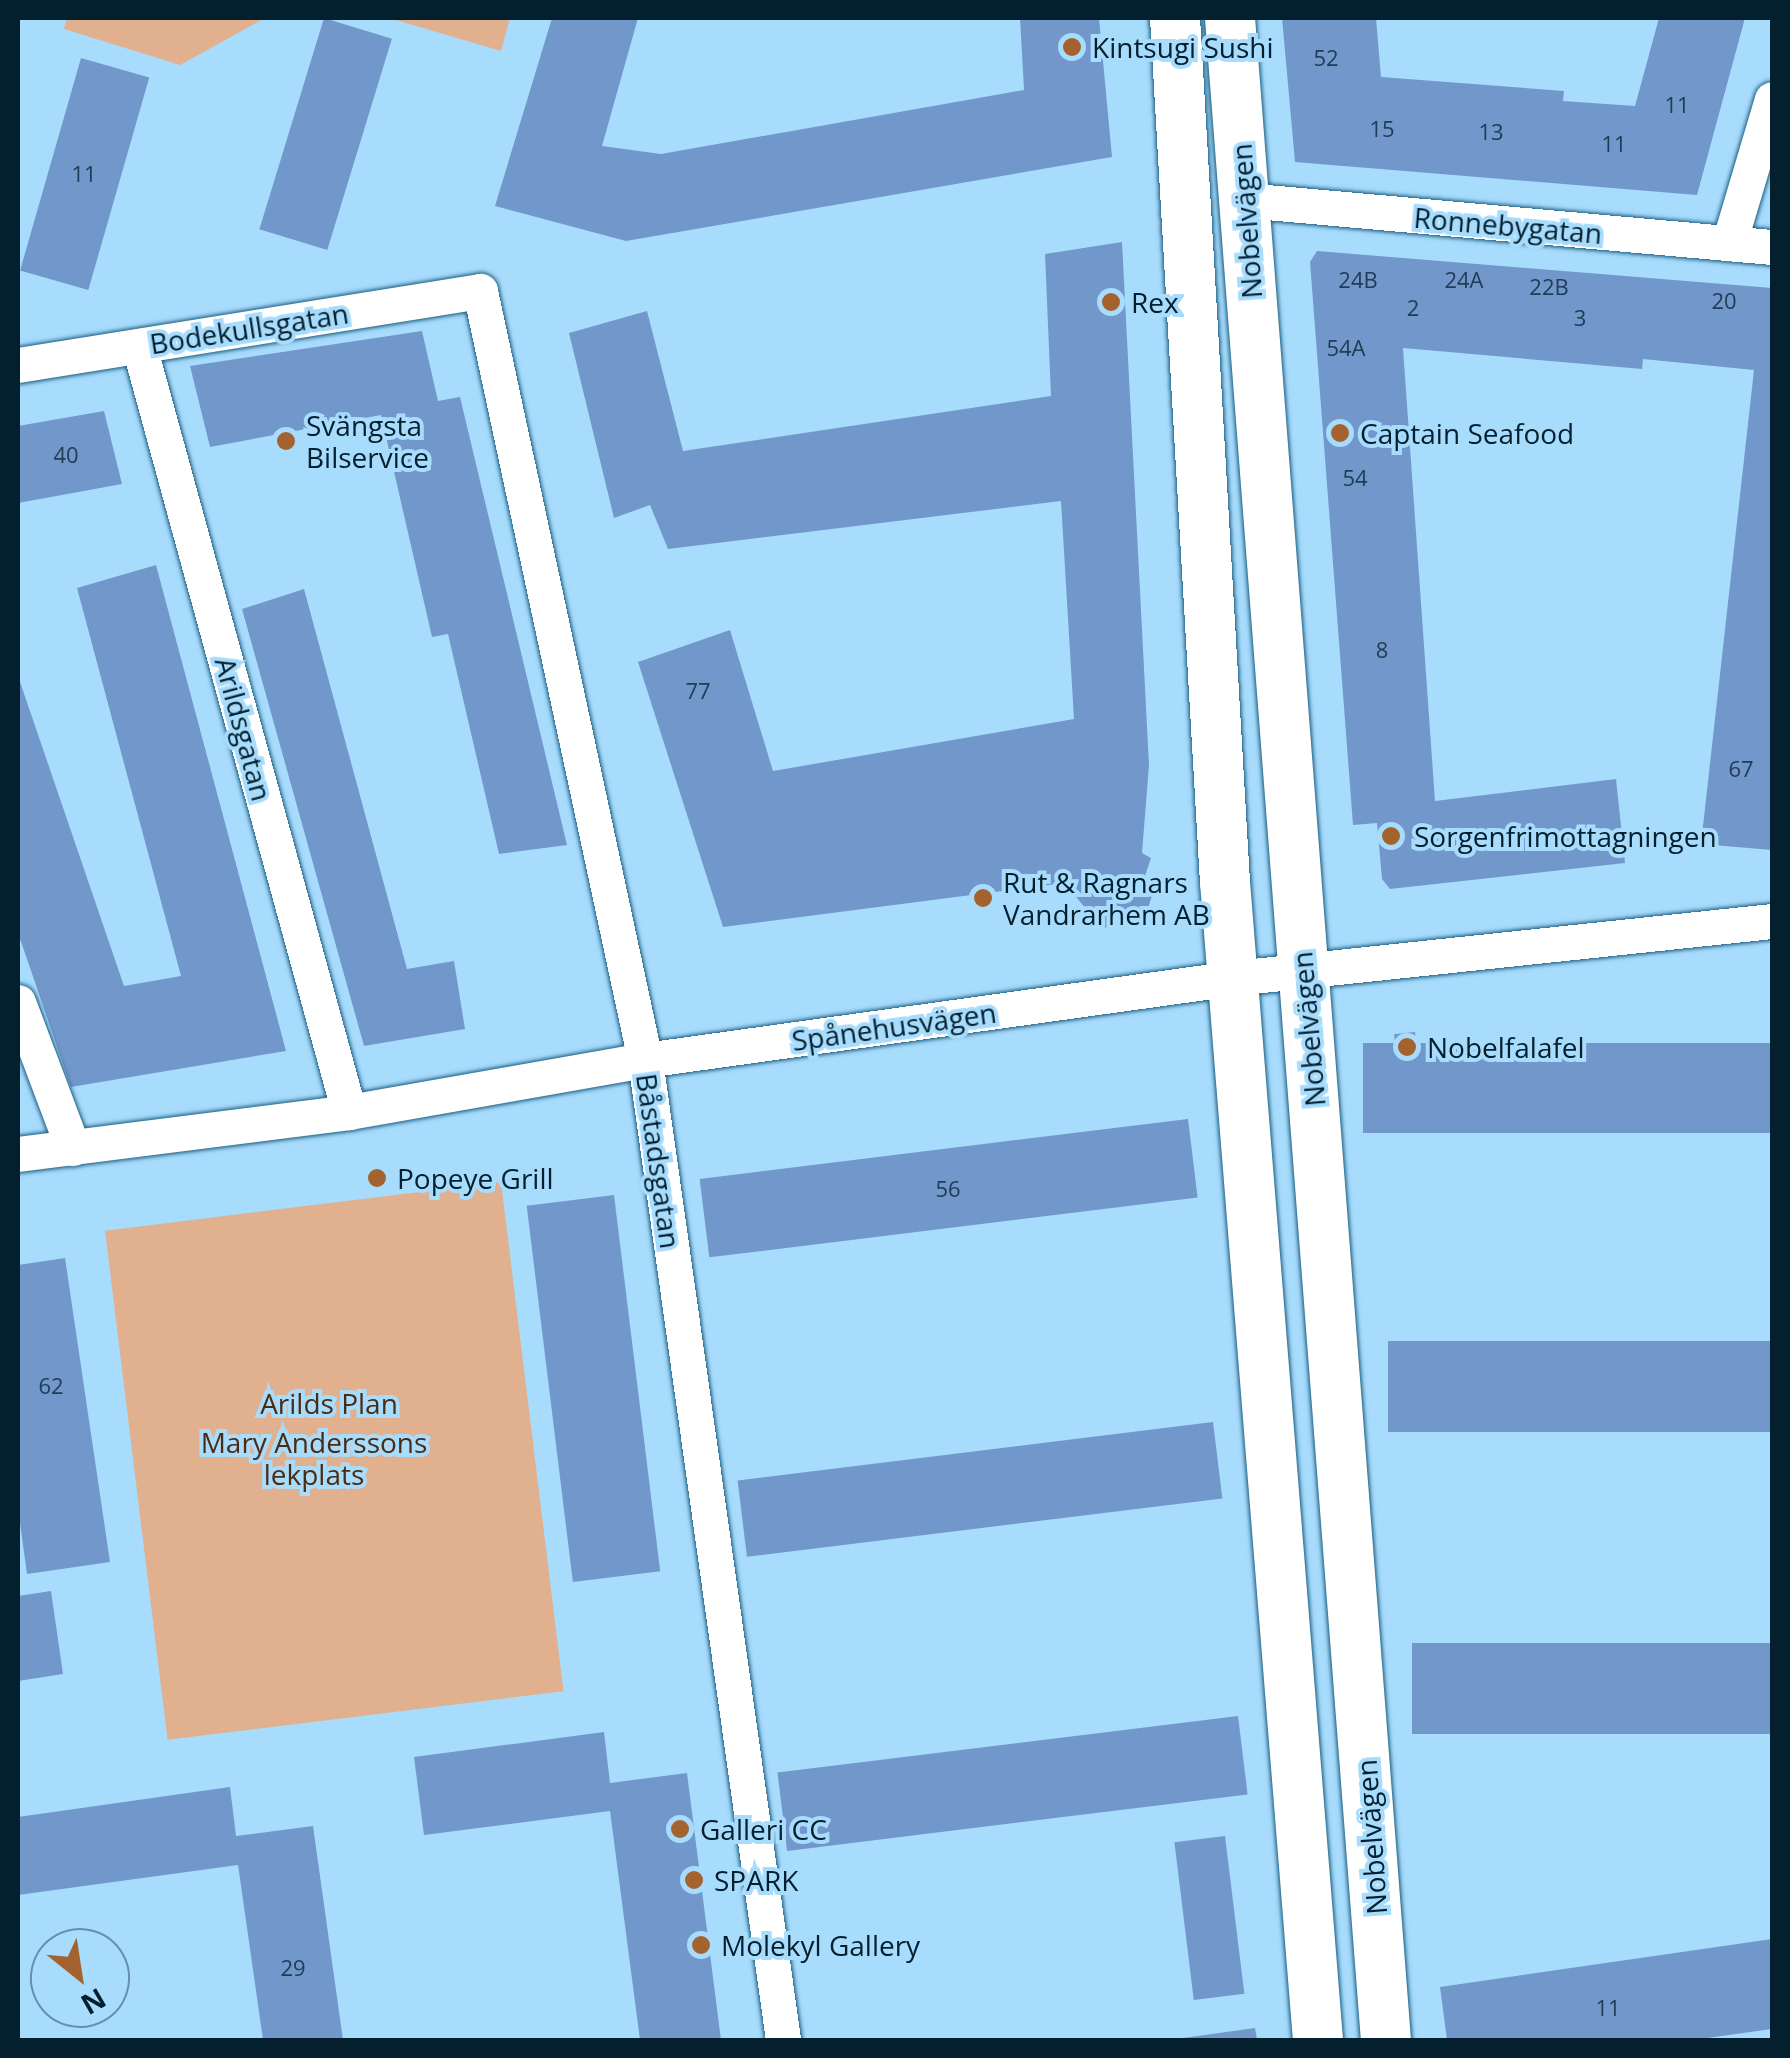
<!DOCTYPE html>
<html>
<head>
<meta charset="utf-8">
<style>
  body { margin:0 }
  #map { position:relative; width:1790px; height:2058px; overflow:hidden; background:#a8dcfd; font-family:"Open Sans",sans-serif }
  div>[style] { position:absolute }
  .green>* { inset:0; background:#e1b18f; transform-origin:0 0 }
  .building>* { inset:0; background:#7298cb; transform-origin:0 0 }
  .roads { filter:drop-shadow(0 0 2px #1a5e81) drop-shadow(0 0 2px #1a5e81) }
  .minor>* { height:35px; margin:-17.5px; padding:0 17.5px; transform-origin:17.5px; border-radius:17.5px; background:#fff }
  .secondary>* { height:50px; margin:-25px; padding:0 25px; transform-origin:25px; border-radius:25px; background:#fff }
  .dots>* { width:28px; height:28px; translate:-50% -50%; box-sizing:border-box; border:5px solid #a8dcfd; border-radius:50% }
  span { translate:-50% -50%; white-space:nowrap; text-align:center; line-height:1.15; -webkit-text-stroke:8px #a8dcfd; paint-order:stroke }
  .number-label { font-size:22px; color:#203d55 }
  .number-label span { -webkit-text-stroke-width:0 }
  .poi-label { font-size:28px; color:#041f2e }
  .left { translate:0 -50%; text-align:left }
  .street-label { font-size:28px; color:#041f2e }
  .park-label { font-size:28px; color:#4b2c13 }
  .frame { position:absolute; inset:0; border:20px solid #041f2e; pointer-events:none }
  .north { position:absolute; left:30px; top:1928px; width:100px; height:100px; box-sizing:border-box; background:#a8dcfd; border:2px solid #6690aa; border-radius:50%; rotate:150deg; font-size:28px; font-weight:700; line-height:40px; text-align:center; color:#041f2e }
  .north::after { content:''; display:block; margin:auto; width:35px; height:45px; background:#a4632e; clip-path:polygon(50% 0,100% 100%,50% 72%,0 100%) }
</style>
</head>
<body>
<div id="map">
  <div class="green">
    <div style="clip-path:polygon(67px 18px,265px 18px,180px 65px,64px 29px)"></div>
    <div style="clip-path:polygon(389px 18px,510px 18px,501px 51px)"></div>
    <div style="left:501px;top:1182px;width:513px;height:399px;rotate:83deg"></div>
  </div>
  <div class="building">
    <div style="left:324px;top:18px;width:71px;height:221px;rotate:17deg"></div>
    <div style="clip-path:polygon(552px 18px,638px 18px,602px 146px,661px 154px,1024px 90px,1020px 18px,1099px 18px,1112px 157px,626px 241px,495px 206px)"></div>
    <div style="clip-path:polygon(1282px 18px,1376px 18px,1381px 77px,1564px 91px,1563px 101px,1635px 106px,1659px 18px,1745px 18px,1697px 195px,1295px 162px)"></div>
    <div style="left:81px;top:58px;width:71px;height:221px;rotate:16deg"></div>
    <div style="clip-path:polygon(1122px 242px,1149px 765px,1142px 853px,1151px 858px,1143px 882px,1154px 889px,1144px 921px,1102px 929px,1065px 883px,723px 927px,638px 662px,730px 630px,773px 771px,1074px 719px,1061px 501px,668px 549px,650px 505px,614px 518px,569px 333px,647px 311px,683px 451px,1051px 396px,1045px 254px)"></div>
    <div style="clip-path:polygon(1317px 251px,1772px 288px,1772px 850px,1701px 844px,1754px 370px,1643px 359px,1642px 369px,1403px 348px,1435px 801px,1616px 779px,1625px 863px,1390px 889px,1382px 879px,1377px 823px,1353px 825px,1310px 262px)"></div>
    <div style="clip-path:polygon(422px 331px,438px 401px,460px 397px,567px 845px,499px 854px,448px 634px,432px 637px,381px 415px,210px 447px,190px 366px)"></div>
    <div style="clip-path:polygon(104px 411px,122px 484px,18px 503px,18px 426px)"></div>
    <div style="clip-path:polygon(156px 565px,286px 1051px,71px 1087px,18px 933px,18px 676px,124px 986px,181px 976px,77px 588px)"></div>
    <div style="clip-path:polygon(304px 589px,407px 969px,454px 961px,465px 1029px,364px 1046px,242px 609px)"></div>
    <div style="left:1415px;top:1032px;width:30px;height:21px;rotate:84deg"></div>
    <div style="left:1772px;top:1043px;width:90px;height:409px;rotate:90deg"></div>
    <div style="left:1188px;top:1119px;width:79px;height:492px;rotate:83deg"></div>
    <div style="left:614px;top:1195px;width:379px;height:88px;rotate:83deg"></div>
    <div style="clip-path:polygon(65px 1258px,110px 1562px,27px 1574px,18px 1508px,18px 1265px)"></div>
    <div style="left:1772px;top:1341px;width:91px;height:384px;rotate:90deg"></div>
    <div style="left:1213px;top:1422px;width:77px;height:479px;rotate:83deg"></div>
    <div style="clip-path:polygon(51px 1591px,63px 1674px,18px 1681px,18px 1596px)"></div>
    <div style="left:1772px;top:1643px;width:91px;height:360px;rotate:90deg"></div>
    <div style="left:1238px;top:1716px;width:79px;height:464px;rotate:83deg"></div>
    <div style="clip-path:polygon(604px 1732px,610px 1783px,687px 1773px,721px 2040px,640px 2040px,610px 1811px,424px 1835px,414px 1757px)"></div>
    <div style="clip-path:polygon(230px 1787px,236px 1836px,313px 1826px,343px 2040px,263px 2040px,238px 1865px,18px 1895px,18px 1817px)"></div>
    <div style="left:1225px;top:1836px;width:159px;height:51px;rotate:83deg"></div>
    <div style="clip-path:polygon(1772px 1939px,1772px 2029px,1693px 2040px,1447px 2040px,1440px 1987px)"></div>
    <div style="clip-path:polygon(1255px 2028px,1257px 2040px,1183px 2040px,1183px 2038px)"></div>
  </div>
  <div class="roads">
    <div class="minor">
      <div style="left:1244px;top:200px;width:530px;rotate:5.09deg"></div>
      <div style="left:1729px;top:243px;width:150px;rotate:-73.4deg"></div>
      <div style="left:139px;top:346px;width:794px;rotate:74.67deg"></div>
      <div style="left:18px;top:365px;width:468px;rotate:-9.1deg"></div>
      <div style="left:480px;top:291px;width:787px;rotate:77.89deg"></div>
      <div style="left:645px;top:1060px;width:990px;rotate:81.98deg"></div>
      <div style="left:18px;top:1002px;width:156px;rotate:69.4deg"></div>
      <div style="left:18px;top:1154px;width:334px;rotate:-7.2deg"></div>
      <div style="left:349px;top:1112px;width:301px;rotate:-10deg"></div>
      <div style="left:645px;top:1060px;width:595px;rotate:-7.93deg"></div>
      <div style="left:1234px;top:978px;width:541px;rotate:-6.05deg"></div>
    </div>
    <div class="secondary">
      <div style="left:1175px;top:18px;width:865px;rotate:86.69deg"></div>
      <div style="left:1225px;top:882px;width:1162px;rotate:85.41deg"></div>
      <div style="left:1230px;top:18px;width:2028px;rotate:85.59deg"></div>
    </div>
  </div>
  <div class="dots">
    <div style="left:1072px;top:47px;background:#a4632e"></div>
    <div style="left:1111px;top:302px;background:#a4632e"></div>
    <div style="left:1340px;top:433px;background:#a4632e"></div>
    <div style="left:286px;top:441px;background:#a4632e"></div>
    <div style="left:1391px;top:836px;background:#a4632e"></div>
    <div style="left:983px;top:898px;background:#a4632e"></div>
    <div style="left:1407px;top:1047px;background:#a4632e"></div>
    <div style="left:377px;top:1178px;background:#a4632e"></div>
    <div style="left:680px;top:1829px;background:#a4632e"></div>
    <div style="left:694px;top:1880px;background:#a4632e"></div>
    <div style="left:701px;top:1945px;background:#a4632e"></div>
  </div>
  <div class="number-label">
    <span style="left:1326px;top:58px">52</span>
    <span style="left:1677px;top:105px">11</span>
    <span style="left:1382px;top:129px">15</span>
    <span style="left:1491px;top:132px">13</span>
    <span style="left:1614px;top:144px">11</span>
    <span style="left:84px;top:174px">11</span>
    <span style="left:1358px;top:280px">24B</span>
    <span style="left:1464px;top:280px">24A</span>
    <span style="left:1549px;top:287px">22B</span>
    <span style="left:1724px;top:301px">20</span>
    <span style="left:1413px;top:308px">2</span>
    <span style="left:1580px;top:318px">3</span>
    <span style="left:1346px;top:348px">54A</span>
    <span style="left:66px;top:455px">40</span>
    <span style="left:1355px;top:478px">54</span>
    <span style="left:1382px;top:650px">8</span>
    <span style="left:698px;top:691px">77</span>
    <span style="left:1741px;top:769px">67</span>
    <span style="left:948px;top:1189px">56</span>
    <span style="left:51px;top:1386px">62</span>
    <span style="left:293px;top:1968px">29</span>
    <span style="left:1608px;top:2008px">11</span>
  </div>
  <div class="poi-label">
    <span class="left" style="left:1092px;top:47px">Kintsugi Sushi</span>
    <span class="left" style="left:1131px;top:302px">Rex</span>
    <span class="left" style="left:306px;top:441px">Svängsta<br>Bilservice</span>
    <span class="left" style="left:1360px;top:433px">Captain Seafood</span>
    <span class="left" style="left:1414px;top:836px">Sorgenfrimottagningen</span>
    <span class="left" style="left:1003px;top:898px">Rut &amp; Ragnars<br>Vandrarhem AB</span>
    <span class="left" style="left:1427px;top:1047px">Nobelfalafel</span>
    <span class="left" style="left:397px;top:1178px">Popeye Grill</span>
    <span class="left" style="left:700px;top:1829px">Galleri CC</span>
    <span class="left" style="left:714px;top:1880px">SPARK</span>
    <span class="left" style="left:721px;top:1945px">Molekyl Gallery</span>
  </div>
  <div class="street-label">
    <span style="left:1246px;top:221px;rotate:-94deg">Nobelvägen</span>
    <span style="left:1508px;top:225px;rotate:5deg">Ronnebygatan</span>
    <span style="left:249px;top:328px;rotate:-9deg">Bodekullsgatan</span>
    <span style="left:244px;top:729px;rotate:75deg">Arildsgatan</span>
    <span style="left:894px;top:1026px;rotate:-8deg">Spånehusvägen</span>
    <span style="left:1308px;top:1029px;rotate:-95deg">Nobelvägen</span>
    <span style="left:659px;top:1161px;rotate:82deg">Båstadsgatan</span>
    <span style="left:1371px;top:1837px;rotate:-94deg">Nobelvägen</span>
  </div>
  <div class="park-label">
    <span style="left:329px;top:1403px">Arilds Plan</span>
    <span style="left:314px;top:1458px">Mary Anderssons<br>lekplats</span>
  </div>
  <div class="frame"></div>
  <div class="north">N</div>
</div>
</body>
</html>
